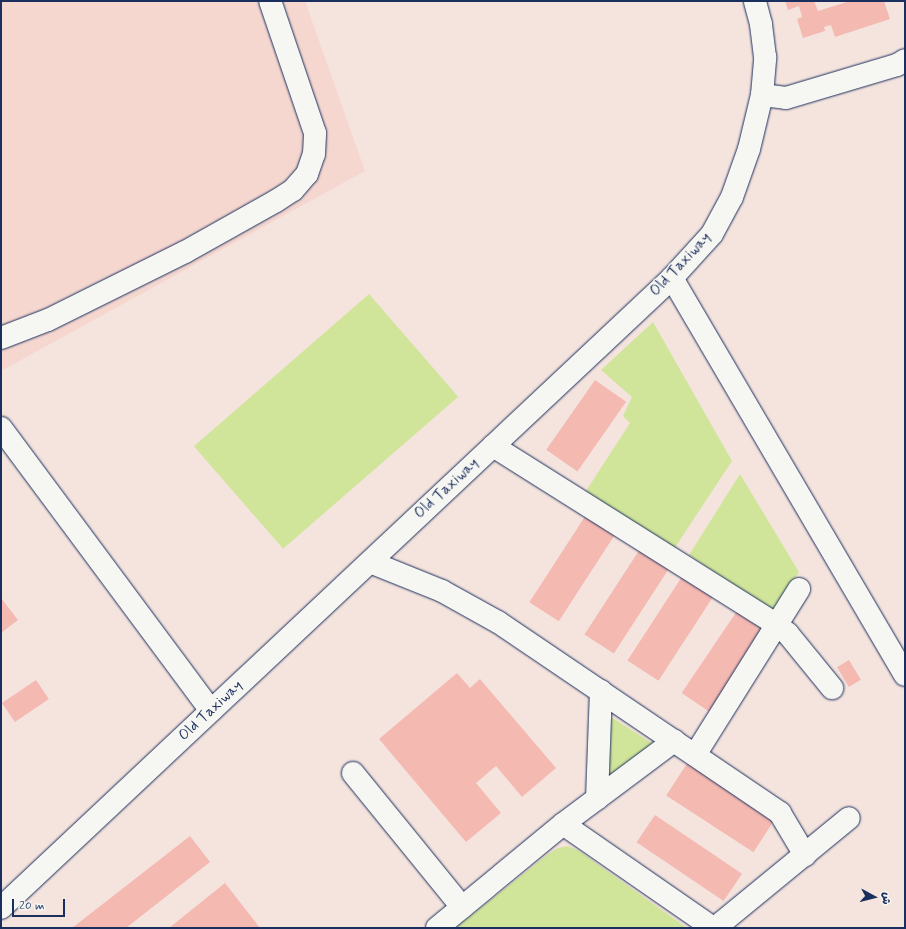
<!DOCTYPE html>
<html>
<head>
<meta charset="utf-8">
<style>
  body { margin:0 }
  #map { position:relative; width:906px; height:929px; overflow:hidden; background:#f5e4de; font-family:Mynerve,"Playpen Sans Arabic",sans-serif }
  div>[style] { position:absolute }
  .built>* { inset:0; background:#f5d7d0 }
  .green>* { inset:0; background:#d0e59a; transform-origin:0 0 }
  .building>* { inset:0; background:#f4b9b1; transform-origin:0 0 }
  .roads { filter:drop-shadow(0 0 1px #1b2f5e) drop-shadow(0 0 1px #1b2f5e) }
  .minor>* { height:22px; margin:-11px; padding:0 11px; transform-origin:11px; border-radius:11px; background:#f6f6f2 }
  span { translate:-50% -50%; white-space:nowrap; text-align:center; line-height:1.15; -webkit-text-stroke:3px #f6f6f2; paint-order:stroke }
  .street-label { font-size:15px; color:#1b2f5e }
  .frame { position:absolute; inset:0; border:2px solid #1b2f5e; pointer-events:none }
  .north { position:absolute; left:854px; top:877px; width:40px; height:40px; -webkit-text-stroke:3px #f6f6f2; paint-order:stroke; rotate:97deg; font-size:11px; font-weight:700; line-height:16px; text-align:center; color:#1b2f5e }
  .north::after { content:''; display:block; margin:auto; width:14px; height:18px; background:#1b2f5e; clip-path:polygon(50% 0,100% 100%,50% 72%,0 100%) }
  .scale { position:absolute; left:12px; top:899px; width:53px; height:18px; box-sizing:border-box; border:2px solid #1b2f5e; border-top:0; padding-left:5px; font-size:12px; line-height:14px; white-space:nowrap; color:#1b2f5e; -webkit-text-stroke:3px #f6f6f2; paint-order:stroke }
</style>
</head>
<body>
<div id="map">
  <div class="built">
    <div style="clip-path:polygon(1px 1px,305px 1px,365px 171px,1px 371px)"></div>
  </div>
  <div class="green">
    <div style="left:369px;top:294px;width:136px;height:232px;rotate:49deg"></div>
    <div style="clip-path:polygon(653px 322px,732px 461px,674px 549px,586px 491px,630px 423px,623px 416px,632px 397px,601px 370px)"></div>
    <div style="clip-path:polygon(740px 474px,799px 572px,772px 611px,689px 555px)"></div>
    <div style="clip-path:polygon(608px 715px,653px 744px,608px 780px)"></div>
    <div style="clip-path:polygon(568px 846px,579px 851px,687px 928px,456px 928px,548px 854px,558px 848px)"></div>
  </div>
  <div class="building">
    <div style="clip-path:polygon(785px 1px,814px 1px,818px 11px,850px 1px,884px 1px,890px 19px,835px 37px,831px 25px,824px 27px,825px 31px,803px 38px,797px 19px,802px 17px,799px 6px,788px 10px)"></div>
    <div style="left:595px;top:380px;width:38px;height:85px;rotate:35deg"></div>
    <div style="left:586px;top:515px;width:35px;height:104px;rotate:33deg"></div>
    <div style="left:640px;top:549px;width:35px;height:102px;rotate:33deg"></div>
    <div style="left:683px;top:575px;width:37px;height:102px;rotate:33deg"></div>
    <div style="clip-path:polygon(1px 598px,18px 620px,1px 633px)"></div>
    <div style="left:737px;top:611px;width:36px;height:99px;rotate:34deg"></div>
    <div style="left:849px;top:660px;width:23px;height:14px;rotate:59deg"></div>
    <div style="clip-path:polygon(457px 673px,470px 688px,480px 679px,556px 768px,522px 797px,496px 766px,476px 783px,501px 813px,466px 842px,379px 739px)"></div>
    <div style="left:36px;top:680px;width:23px;height:41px;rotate:56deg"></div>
    <div style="left:688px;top:762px;width:104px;height:40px;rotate:33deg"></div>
    <div style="left:655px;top:815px;width:105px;height:33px;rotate:34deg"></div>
    <div style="clip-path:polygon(190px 836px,210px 862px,126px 928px,72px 928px)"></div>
    <div style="clip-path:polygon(225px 883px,260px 928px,169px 928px)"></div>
  </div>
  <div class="roads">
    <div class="minor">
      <div style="left:762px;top:95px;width:24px;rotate:7deg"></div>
      <div style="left:786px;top:98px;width:116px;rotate:-16.6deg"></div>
      <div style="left:897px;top:65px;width:9px;rotate:-32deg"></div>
      <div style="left:672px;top:278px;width:460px;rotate:59.6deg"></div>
      <div style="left:1px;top:338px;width:50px;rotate:-21deg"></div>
      <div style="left:48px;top:320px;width:153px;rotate:-26.4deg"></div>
      <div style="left:185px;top:252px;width:104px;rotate:-29.3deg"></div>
      <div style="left:276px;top:201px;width:20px;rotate:-33deg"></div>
      <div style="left:293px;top:190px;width:21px;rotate:-49deg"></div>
      <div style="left:307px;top:174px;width:21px;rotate:-71deg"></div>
      <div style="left:314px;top:154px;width:21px;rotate:-87deg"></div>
      <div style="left:315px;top:133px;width:139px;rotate:-108.8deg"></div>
      <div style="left:1px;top:428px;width:352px;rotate:53.4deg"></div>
      <div style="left:493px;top:446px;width:336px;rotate:32.2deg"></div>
      <div style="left:777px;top:625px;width:14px;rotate:39deg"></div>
      <div style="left:788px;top:634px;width:70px;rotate:50.8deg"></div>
      <div style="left:370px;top:562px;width:78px;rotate:21.9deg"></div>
      <div style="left:442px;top:591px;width:64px;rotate:29deg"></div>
      <div style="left:498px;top:622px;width:341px;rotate:34.1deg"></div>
      <div style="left:780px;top:813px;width:49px;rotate:59.2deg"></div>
      <div style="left:695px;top:755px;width:196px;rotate:-57.9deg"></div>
      <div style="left:353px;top:773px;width:173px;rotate:50.9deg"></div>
      <div style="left:597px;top:799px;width:108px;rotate:-87.9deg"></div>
      <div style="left:563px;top:824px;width:183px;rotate:34.7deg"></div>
      <div style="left:1px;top:908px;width:920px;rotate:-43.19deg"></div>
      <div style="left:672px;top:278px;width:59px;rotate:-47.7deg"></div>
      <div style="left:712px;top:234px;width:42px;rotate:-61.6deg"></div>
      <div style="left:732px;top:197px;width:51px;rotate:-70.5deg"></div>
      <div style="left:749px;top:149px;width:56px;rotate:-76.5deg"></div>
      <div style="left:762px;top:95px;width:38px;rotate:-85deg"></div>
      <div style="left:765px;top:57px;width:33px;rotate:-97deg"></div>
      <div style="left:761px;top:24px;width:24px;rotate:-105deg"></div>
      <div style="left:437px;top:928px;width:163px;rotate:-39.5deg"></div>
      <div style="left:563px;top:824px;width:139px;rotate:-36.8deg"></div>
      <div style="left:715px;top:928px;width:173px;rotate:-39.4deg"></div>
    </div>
  </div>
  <div class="street-label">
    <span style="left:681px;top:265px;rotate:-47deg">Old Taxiway</span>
    <span style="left:447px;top:489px;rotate:-43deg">Old Taxiway</span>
    <span style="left:211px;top:711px;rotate:-43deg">Old Taxiway</span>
  </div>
  <div class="frame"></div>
  <div class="north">ش</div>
  <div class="scale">20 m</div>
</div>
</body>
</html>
